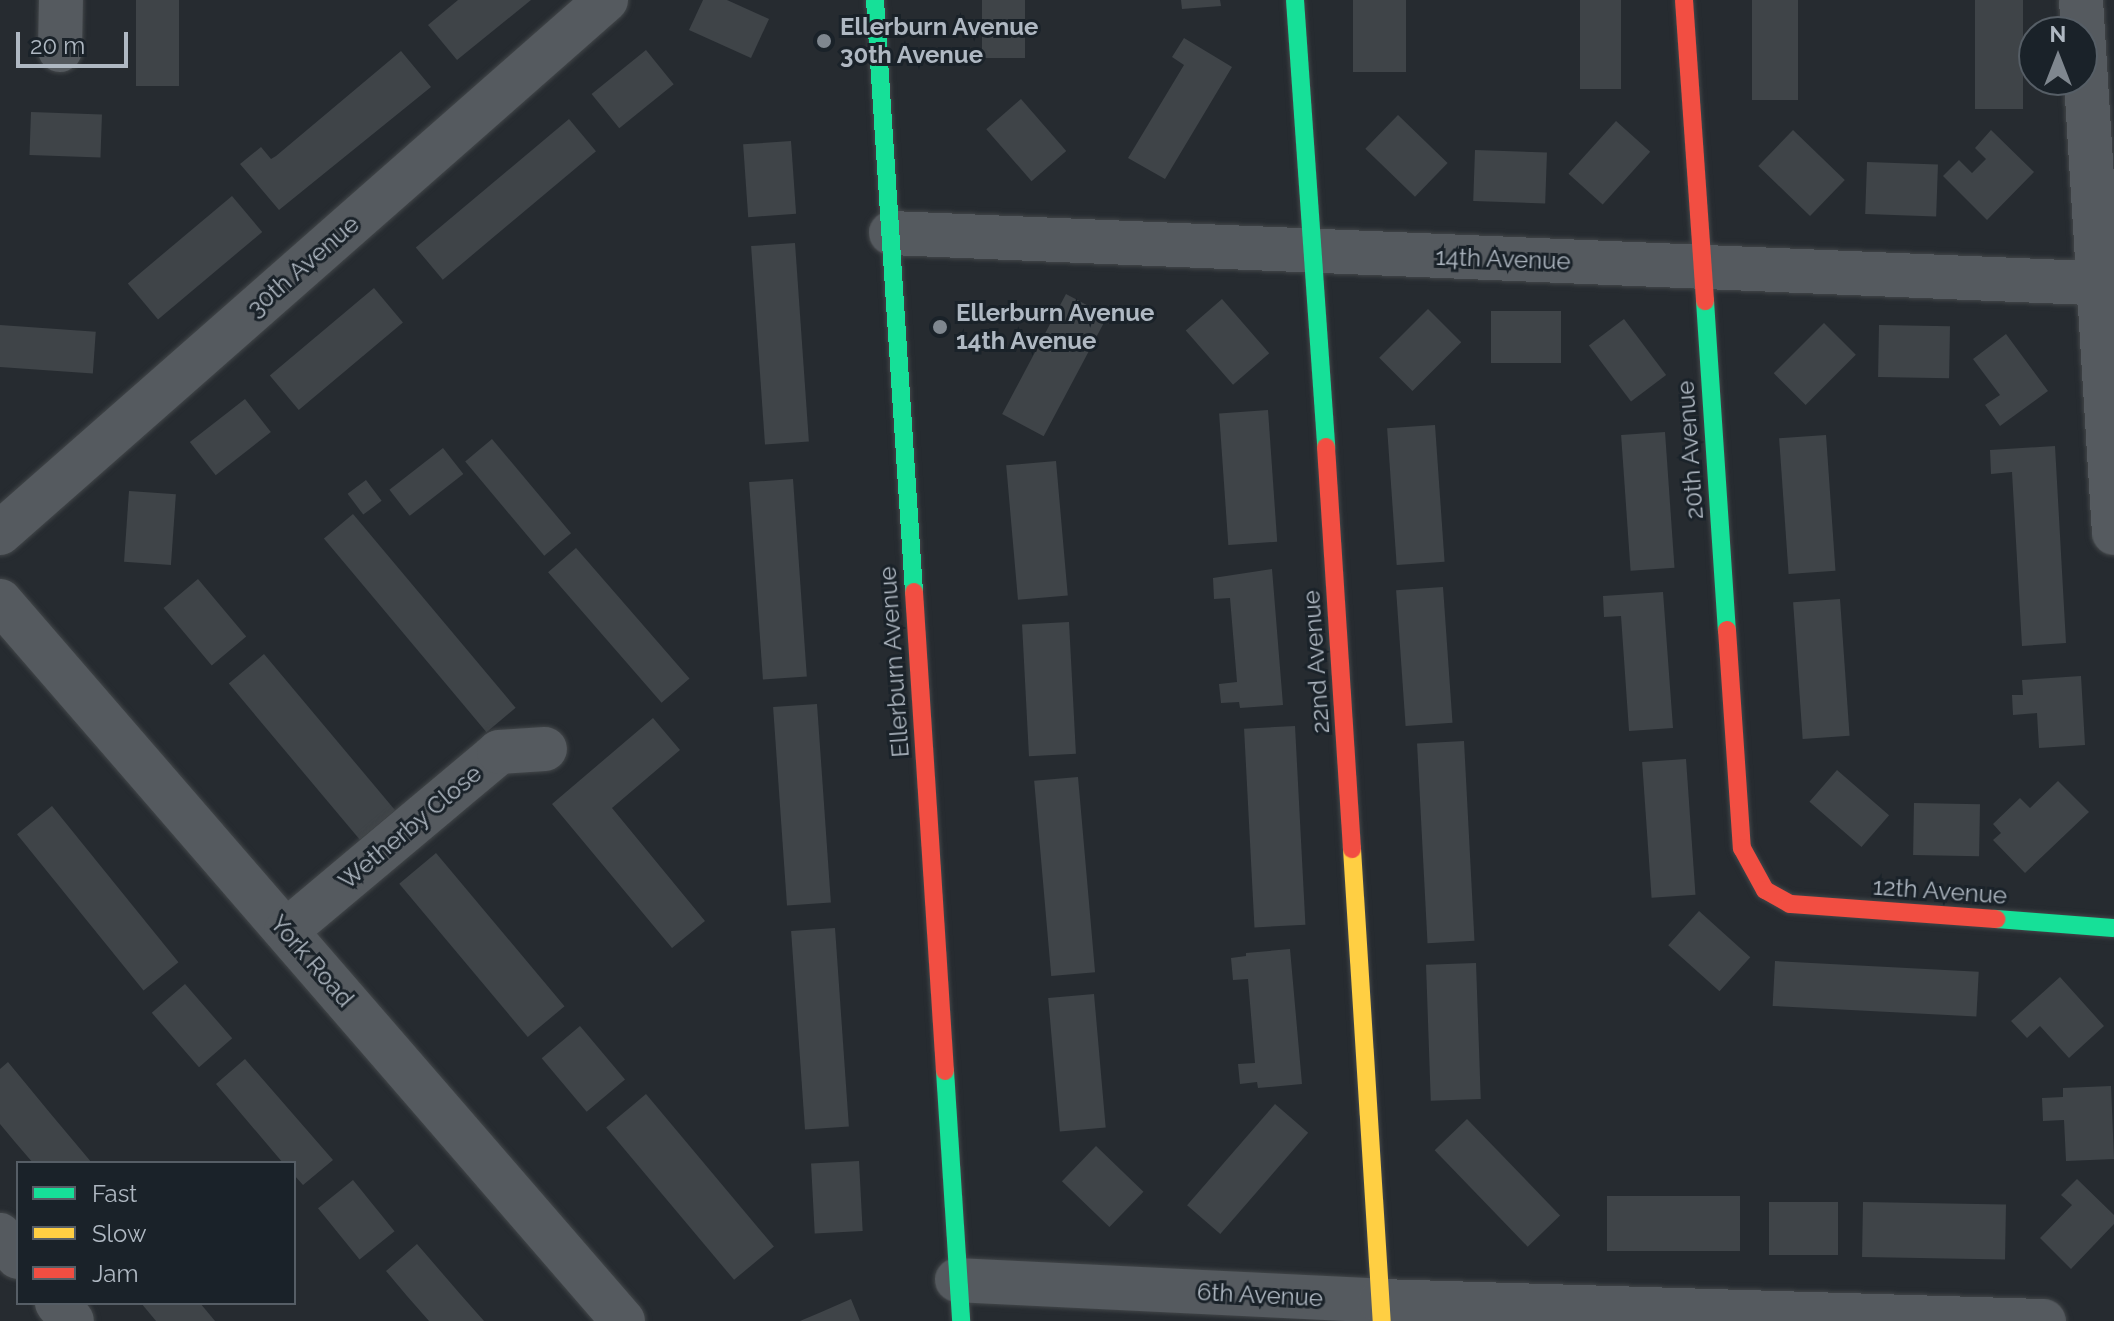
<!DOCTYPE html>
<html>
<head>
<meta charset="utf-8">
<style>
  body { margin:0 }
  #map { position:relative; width:2114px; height:1321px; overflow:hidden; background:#262b30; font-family:Raleway,sans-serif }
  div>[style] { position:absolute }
  .building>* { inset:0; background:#3f4448; transform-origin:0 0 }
  .roads { filter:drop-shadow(0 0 2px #424649) drop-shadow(0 0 2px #424649) }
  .street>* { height:44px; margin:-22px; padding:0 22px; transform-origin:22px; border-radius:22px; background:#555a5f }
  .fast>* { height:18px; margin:-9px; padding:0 9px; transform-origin:9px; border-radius:9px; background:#16e098 }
  .slow>* { height:18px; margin:-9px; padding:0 9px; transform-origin:9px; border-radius:9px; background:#ffcf43 }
  .jam>* { height:18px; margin:-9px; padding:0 9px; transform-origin:9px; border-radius:9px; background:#f24e42 }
  .dots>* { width:22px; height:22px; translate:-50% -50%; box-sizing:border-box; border:4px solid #1a2229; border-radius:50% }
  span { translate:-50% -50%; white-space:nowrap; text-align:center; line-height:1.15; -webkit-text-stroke:6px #1a2229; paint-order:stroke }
  .poi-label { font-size:24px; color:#afb8c2; font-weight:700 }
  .left { translate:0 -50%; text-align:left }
  .street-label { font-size:24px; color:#afb8c2 }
  .legend { position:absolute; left:16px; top:1161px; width:280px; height:144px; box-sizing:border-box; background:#1a2229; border:2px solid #565e66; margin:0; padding:10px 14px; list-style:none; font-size:24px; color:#afb8c2 }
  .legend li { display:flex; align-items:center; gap:16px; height:40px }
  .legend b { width:40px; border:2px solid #565e66 }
  .north { position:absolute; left:2018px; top:16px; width:80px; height:80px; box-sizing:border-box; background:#1a2229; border:2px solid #565e66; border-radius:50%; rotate:0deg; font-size:22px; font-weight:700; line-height:32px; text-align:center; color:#afb8c2 }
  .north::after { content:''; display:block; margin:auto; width:28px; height:36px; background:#7f878f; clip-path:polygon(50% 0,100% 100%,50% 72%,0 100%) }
  .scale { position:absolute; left:16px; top:32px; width:112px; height:36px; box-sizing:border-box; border:4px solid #afb8c2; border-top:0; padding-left:10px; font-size:24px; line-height:28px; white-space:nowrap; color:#afb8c2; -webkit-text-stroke:6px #1a2229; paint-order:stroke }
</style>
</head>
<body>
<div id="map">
  <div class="building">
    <div style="left:136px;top:0;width:43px;height:86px"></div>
    <div style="clip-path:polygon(458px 0,531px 0,457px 60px,428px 25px)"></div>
    <div style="clip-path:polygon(703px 0,727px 0,769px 19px,751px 58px,689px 30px)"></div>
    <div style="left:982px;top:0;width:43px;height:58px"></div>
    <div style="clip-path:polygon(1181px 0,1220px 0,1221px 6px,1182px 9px)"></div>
    <div style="left:1353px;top:0;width:53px;height:72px"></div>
    <div style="left:1580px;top:0;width:41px;height:89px"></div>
    <div style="left:1752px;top:0;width:46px;height:100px"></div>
    <div style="left:1975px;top:0;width:48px;height:109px"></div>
    <div style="clip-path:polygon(1184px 38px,1232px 67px,1165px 179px,1128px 158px,1184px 65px,1172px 57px)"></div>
    <div style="left:646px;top:50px;width:44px;height:70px;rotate:51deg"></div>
    <div style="clip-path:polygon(401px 51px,431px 87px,279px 210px,240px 164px,261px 147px,271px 159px,276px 156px)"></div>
    <div style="left:1021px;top:99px;width:69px;height:46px;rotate:49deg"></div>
    <div style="left:31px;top:112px;width:71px;height:43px;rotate:2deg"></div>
    <div style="left:1398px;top:115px;width:69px;height:47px;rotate:44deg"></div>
    <div style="left:569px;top:119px;width:42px;height:200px;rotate:50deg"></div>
    <div style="left:1616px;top:121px;width:46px;height:71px;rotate:42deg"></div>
    <div style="left:1793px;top:130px;width:72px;height:50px;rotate:44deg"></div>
    <div style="clip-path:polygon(1991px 130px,2034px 172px,1987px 220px,1943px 176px,1959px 160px,1972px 173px,1986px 159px,1975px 148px)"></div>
    <div style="left:791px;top:141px;width:73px;height:48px;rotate:86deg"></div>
    <div style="left:1475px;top:150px;width:72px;height:51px;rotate:2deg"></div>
    <div style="left:1867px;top:162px;width:71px;height:52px;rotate:2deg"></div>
    <div style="left:232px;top:196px;width:47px;height:136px;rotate:50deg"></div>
    <div style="left:795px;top:243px;width:199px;height:44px;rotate:86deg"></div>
    <div style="left:374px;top:288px;width:45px;height:136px;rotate:50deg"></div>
    <div style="left:1066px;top:294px;width:47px;height:136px;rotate:28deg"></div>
    <div style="left:1222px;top:299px;width:72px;height:48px;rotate:49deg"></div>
    <div style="left:1428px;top:309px;width:47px;height:69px;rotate:45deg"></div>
    <div style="left:1491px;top:311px;width:70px;height:52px"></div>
    <div style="left:1624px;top:319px;width:70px;height:44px;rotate:53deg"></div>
    <div style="left:1824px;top:323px;width:45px;height:71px;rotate:45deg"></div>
    <div style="left:0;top:325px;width:96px;height:42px;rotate:4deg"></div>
    <div style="left:1879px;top:325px;width:71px;height:52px;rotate:1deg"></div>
    <div style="clip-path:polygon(2006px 334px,2048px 391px,2000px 426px,1985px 405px,2000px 395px,1973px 359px)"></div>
    <div style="left:245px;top:399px;width:42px;height:70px;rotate:52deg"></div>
    <div style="left:1268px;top:410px;width:132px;height:49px;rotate:86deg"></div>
    <div style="left:1435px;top:425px;width:137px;height:48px;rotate:86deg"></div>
    <div style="left:1665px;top:432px;width:136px;height:44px;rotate:86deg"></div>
    <div style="left:1826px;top:435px;width:136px;height:47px;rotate:86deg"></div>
    <div style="left:492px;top:439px;width:123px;height:35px;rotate:50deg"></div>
    <div style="clip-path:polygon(2055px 446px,2066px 643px,2022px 646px,2012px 472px,1991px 474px,1990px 450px)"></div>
    <div style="left:443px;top:448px;width:33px;height:68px;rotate:52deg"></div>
    <div style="left:1056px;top:461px;width:135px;height:50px;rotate:85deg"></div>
    <div style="left:793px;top:479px;width:198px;height:44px;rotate:86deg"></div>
    <div style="left:366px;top:480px;width:26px;height:23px;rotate:53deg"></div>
    <div style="left:129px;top:491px;width:47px;height:71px;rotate:4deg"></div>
    <div style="left:353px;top:514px;width:253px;height:38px;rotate:50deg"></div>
    <div style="left:576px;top:548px;width:173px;height:37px;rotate:49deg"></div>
    <div style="clip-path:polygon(1272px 569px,1283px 705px,1240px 708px,1239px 702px,1221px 703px,1219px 684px,1237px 682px,1230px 598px,1214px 599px,1213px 578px)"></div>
    <div style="left:198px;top:579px;width:75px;height:45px;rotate:50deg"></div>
    <div style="left:1443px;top:587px;width:136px;height:47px;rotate:86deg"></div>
    <div style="clip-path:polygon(1663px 592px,1673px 728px,1629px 731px,1621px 616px,1604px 617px,1603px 596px)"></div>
    <div style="left:1840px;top:599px;width:137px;height:47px;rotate:86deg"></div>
    <div style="left:1069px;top:622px;width:132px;height:47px;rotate:87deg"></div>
    <div style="left:264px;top:654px;width:204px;height:46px;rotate:50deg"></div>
    <div style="clip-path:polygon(2081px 676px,2085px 745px,2039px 748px,2037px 713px,2013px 715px,2012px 695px,2023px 695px,2022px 680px)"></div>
    <div style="left:817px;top:704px;width:199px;height:44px;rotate:86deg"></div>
    <div style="clip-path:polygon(653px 718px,680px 750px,612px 808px,705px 921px,672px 948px,552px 804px)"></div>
    <div style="left:1295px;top:726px;width:199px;height:51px;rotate:87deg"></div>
    <div style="left:1464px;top:741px;width:200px;height:47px;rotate:87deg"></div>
    <div style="left:1686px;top:759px;width:136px;height:44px;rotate:86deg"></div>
    <div style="left:1837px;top:770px;width:69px;height:42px;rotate:41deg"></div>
    <div style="left:1078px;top:777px;width:196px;height:44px;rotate:85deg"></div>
    <div style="clip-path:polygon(2058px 781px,2089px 812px,2025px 873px,1993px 840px,2001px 833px,1993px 824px,2020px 798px,2030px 808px)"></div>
    <div style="left:1914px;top:803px;width:66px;height:52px;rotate:1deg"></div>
    <div style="left:52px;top:806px;width:201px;height:45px;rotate:51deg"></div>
    <div style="left:436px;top:853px;width:200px;height:48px;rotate:50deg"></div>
    <div style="left:1699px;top:911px;width:69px;height:46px;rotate:42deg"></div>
    <div style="left:835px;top:928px;width:199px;height:44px;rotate:86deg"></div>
    <div style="clip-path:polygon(1290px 949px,1302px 1084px,1258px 1088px,1257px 1082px,1240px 1084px,1238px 1064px,1255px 1063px,1248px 979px,1233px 980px,1231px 958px,1246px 956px,1246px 953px)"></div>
    <div style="left:1775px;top:961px;width:204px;height:45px;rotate:3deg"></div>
    <div style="left:1476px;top:963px;width:136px;height:50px;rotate:88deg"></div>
    <div style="clip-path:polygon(2060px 977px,2104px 1026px,2069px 1058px,2040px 1026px,2027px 1038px,2011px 1021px)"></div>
    <div style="left:185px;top:984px;width:72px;height:44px;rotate:49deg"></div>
    <div style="left:1094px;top:994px;width:134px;height:46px;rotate:85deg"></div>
    <div style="left:580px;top:1026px;width:70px;height:50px;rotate:50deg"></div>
    <div style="clip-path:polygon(245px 1059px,333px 1160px,303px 1185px,294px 1175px,294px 1163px,283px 1163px,216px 1084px)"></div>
    <div style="clip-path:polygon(8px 1062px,50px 1113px,92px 1163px,33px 1163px,15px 1142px,0 1124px,0 1069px)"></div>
    <div style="clip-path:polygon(2111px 1086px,2114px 1159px,2066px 1161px,2064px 1120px,2043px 1121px,2042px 1098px,2063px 1097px,2063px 1088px)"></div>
    <div style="left:646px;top:1094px;width:199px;height:52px;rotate:50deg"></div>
    <div style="left:1275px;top:1104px;width:44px;height:134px;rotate:41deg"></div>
    <div style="left:1467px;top:1119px;width:134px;height:45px;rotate:46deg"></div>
    <div style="left:1096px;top:1146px;width:66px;height:49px;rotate:44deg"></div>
    <div style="left:859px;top:1161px;width:70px;height:48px;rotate:87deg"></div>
    <div style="clip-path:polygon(2077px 1179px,2114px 1215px,2114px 1224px,2071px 1269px,2040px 1238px,2072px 1205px,2061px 1195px)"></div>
    <div style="left:353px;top:1180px;width:66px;height:45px;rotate:51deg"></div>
    <div style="left:1607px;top:1196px;width:133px;height:55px"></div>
    <div style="left:1769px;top:1202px;width:69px;height:53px"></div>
    <div style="left:1863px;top:1202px;width:143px;height:55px;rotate:1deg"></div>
    <div style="clip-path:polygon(417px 1244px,461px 1295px,484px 1321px,429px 1321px,407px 1296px,386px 1271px)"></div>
    <div style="clip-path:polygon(851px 1299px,860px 1321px,800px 1321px,819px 1313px)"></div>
    <div style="clip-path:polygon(141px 1303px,200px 1303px,215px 1321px,156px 1321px)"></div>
  </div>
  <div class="roads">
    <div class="street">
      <div style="left:2081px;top:0;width:534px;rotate:86.46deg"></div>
      <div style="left:60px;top:50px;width:50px;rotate:-88.9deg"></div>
      <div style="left:891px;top:233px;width:1224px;rotate:2.39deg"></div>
      <div style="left:0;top:533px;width:807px;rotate:-41.33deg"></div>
      <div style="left:0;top:601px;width:952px;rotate:49.13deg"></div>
      <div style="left:286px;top:931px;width:278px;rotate:-40deg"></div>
      <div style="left:499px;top:752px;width:46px;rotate:-3.7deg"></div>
      <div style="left:0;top:1235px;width:28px;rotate:51deg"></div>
      <div style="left:957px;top:1280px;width:424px;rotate:2.8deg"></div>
      <div style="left:1380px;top:1301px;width:664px;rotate:1.73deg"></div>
      <div style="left:57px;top:1303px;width:23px;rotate:50deg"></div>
    </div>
    <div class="fast">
      <div style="left:875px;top:0;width:593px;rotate:86.23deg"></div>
      <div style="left:1295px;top:0;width:448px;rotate:86deg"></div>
      <div style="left:1705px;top:301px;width:330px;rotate:86.2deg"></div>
      <div style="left:1996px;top:919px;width:118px;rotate:4.4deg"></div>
      <div style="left:945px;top:1071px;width:251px;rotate:86.3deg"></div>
    </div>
    <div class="slow">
      <div style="left:1352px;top:849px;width:473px;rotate:86.4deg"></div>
    </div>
    <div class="jam">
      <div style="left:1684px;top:0;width:302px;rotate:86deg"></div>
      <div style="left:1326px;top:447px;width:403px;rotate:86.3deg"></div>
      <div style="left:914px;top:592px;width:480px;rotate:86.3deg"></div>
      <div style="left:1727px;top:630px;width:219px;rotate:86.1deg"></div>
      <div style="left:1742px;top:848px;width:48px;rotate:61.3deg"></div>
      <div style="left:1765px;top:890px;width:29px;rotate:29deg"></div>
      <div style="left:1790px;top:904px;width:207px;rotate:4.2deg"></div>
    </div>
  </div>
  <div class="dots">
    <div style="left:824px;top:41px;background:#7f878f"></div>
    <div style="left:940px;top:327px;background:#7f878f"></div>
  </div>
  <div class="poi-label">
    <span class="left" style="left:840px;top:41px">Ellerburn Avenue<br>30th Avenue</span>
    <span class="left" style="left:956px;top:327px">Ellerburn Avenue<br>14th Avenue</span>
  </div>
  <div class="street-label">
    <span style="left:1503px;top:259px;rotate:2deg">14th Avenue</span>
    <span style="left:303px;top:266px;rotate:-41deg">30th Avenue</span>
    <span style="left:1690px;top:450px;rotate:-94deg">20th Avenue</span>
    <span style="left:894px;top:662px;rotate:-94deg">Ellerburn Avenue</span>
    <span style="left:1316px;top:662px;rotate:-94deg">22nd Avenue</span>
    <span style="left:410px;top:827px;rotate:-40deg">Wetherby Close</span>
    <span style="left:1940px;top:891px;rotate:4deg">12th Avenue</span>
    <span style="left:312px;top:961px;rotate:49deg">York Road</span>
    <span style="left:1260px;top:1295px;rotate:3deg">6th Avenue</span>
  </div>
  <ul class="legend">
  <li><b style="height:10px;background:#16e098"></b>Fast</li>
  <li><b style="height:10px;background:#ffcf43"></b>Slow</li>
  <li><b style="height:10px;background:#f24e42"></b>Jam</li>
  </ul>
  <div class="north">N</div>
  <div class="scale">20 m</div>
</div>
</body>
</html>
